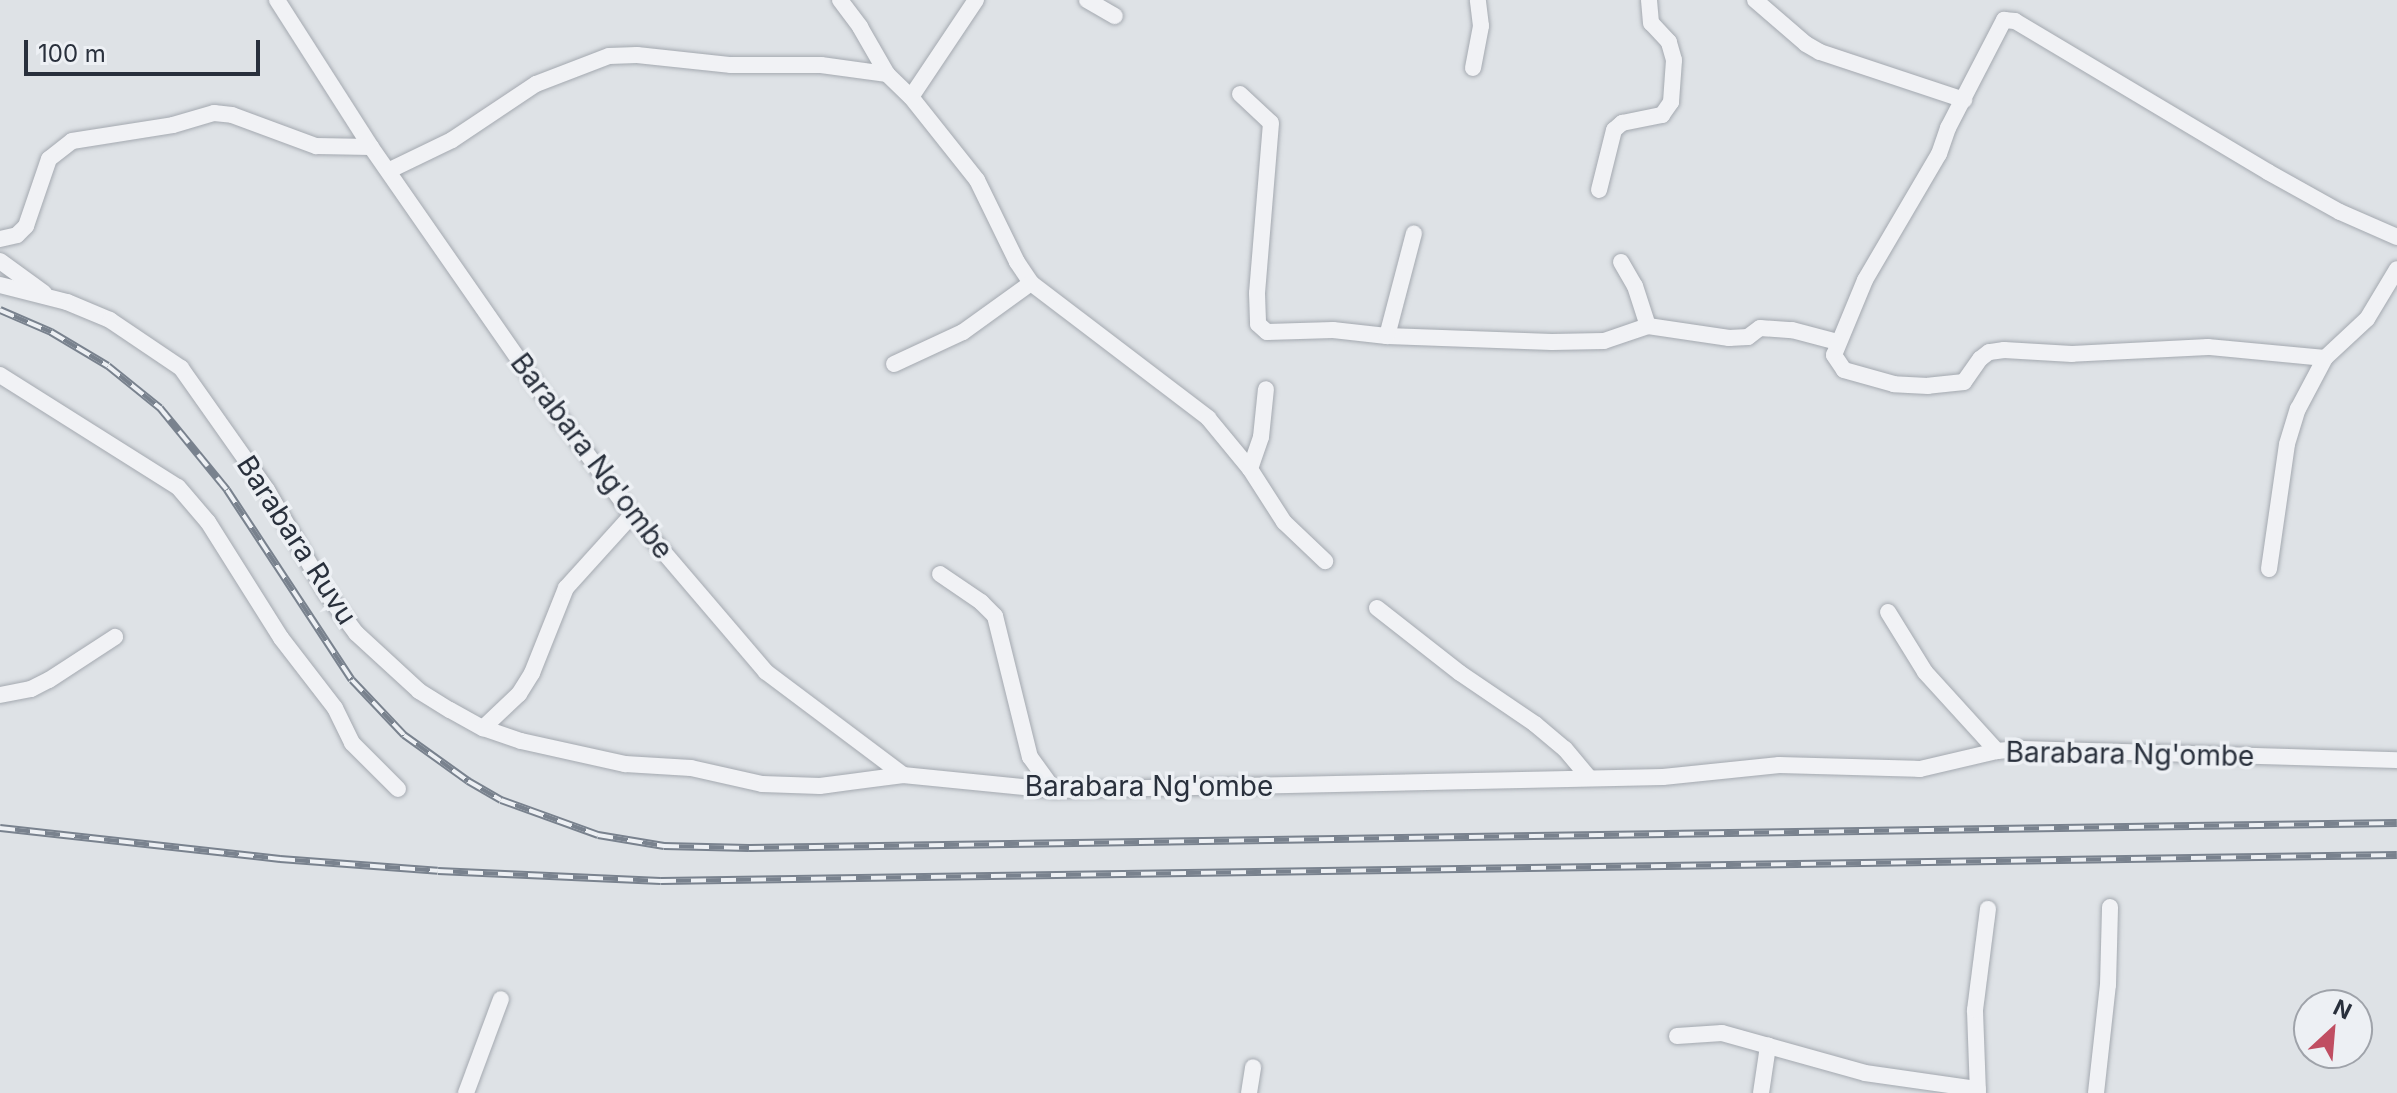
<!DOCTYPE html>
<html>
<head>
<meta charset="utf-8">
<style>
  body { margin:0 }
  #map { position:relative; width:2397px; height:1093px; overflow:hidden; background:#dee2e6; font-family:Inter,sans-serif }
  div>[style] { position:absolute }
  .roads { filter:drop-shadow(0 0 2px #a4a9b0) drop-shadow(0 0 2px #a4a9b0) }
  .street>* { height:16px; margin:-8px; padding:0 8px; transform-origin:8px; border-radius:8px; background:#f1f2f5 }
  .rail>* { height:8px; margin-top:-4px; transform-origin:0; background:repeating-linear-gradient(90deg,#edf0f4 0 15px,#79828e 0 30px); box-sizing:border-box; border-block:2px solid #79828e }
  span { translate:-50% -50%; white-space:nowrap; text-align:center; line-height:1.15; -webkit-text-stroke:7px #edf0f4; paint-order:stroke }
  .street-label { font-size:28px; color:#29303c }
  .north { position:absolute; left:2293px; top:989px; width:80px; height:80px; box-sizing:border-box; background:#edf0f4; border:2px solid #9fa3aa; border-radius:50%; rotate:26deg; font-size:22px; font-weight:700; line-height:32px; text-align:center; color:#29303c }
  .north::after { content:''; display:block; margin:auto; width:28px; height:36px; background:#c04e62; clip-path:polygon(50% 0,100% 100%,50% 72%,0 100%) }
  .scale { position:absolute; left:24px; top:40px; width:236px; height:36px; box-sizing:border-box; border:4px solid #29303c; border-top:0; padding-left:10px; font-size:24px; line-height:28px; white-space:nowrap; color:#29303c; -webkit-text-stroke:6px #edf0f4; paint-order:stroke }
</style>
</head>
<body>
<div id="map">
  <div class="roads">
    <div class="street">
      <div style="left:277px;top:0;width:174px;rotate:57.4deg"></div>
      <div style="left:371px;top:147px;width:291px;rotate:55.2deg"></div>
      <div style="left:537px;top:386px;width:160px;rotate:53.6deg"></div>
      <div style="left:632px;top:515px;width:206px;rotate:49.5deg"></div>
      <div style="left:766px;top:672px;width:171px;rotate:36.9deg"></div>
      <div style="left:903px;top:775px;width:152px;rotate:5.7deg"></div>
      <div style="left:1054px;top:790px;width:609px;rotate:-1.22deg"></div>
      <div style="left:1663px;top:777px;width:117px;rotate:-5.9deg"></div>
      <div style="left:1779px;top:765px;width:141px;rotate:1.6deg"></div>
      <div style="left:1920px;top:769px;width:79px;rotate:-13.2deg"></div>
      <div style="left:1997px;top:751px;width:25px;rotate:-5deg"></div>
      <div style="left:2022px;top:749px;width:375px;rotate:1.7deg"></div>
      <div style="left:840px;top:0;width:34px;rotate:53deg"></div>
      <div style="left:860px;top:27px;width:54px;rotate:60.1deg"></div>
      <div style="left:1087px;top:0;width:32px;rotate:30deg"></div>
      <div style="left:1755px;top:0;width:67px;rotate:40.8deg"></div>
      <div style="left:1806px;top:44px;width:16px;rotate:30deg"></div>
      <div style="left:1820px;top:52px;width:152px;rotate:18.4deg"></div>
      <div style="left:1473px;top:68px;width:43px;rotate:-79.2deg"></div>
      <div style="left:1481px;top:26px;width:26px;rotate:-97deg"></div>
      <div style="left:1240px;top:94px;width:42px;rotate:43.1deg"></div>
      <div style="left:1271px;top:123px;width:171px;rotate:94.7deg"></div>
      <div style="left:1257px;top:293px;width:31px;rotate:88deg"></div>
      <div style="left:1258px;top:324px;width:12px;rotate:42deg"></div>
      <div style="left:1267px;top:332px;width:66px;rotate:-1.7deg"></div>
      <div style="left:1333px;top:330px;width:54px;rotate:6.3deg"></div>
      <div style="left:1387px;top:336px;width:165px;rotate:2.1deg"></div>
      <div style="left:1552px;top:342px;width:52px;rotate:-1.1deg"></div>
      <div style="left:1604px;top:341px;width:46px;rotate:-18.8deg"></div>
      <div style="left:1648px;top:326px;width:82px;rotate:8.4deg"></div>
      <div style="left:1729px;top:338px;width:19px;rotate:-3deg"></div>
      <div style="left:1748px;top:337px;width:15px;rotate:-37deg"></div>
      <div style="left:1760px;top:328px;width:32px;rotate:4deg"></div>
      <div style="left:1792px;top:330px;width:47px;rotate:14.9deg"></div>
      <div style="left:911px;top:97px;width:117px;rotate:-56.2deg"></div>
      <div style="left:390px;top:170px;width:69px;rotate:-25.8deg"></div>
      <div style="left:452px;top:140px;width:101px;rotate:-33.7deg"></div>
      <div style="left:536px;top:84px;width:78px;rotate:-21deg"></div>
      <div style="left:609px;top:56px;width:28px;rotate:-2deg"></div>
      <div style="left:637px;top:55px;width:95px;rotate:6.1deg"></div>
      <div style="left:731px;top:65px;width:90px"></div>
      <div style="left:821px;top:65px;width:67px;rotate:7.8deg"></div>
      <div style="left:887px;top:74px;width:33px;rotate:44deg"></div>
      <div style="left:911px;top:97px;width:106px;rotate:51.5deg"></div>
      <div style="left:977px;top:180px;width:91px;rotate:64deg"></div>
      <div style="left:1017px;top:262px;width:25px;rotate:56deg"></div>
      <div style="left:1031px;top:283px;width:223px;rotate:37.3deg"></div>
      <div style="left:1208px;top:418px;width:66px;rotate:50.5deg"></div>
      <div style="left:1250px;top:469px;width:63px;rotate:57.3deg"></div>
      <div style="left:1284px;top:522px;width:57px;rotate:43.6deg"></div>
      <div style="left:1599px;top:190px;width:62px;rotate:-76deg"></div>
      <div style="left:1614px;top:130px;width:11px;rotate:-41deg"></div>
      <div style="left:1622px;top:123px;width:41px;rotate:-11.3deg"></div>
      <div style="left:1662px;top:115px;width:16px;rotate:-55deg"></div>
      <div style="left:1671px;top:102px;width:42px;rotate:-85.9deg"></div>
      <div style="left:1674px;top:60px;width:19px;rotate:-106deg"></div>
      <div style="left:1669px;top:42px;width:26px;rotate:-133deg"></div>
      <div style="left:1651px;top:23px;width:23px;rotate:-95deg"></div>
      <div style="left:0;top:239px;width:17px;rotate:-13deg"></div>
      <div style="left:17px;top:235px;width:13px;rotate:-45deg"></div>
      <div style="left:26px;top:226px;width:71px;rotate:-71.1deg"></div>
      <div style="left:49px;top:159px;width:29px;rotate:-38deg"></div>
      <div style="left:72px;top:141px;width:102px;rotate:-9deg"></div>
      <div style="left:173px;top:125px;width:43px;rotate:-16.3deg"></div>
      <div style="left:214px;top:113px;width:18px;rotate:6deg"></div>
      <div style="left:232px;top:115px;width:90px;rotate:20.3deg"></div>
      <div style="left:316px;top:146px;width:55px;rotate:1deg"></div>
      <div style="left:0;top:261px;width:54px;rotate:36deg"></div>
      <div style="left:1621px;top:262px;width:28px;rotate:60deg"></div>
      <div style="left:1635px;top:286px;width:42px;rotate:72deg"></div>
      <div style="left:0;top:285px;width:69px;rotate:14.2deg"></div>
      <div style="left:67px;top:302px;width:47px;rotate:22.7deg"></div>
      <div style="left:110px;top:320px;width:86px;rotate:34.1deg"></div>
      <div style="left:181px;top:368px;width:149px;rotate:54.8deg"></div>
      <div style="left:267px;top:490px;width:120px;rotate:60deg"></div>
      <div style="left:327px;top:594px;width:49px;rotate:53.4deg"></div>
      <div style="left:356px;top:633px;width:86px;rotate:42.6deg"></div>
      <div style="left:419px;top:691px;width:36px;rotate:32deg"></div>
      <div style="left:450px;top:710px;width:38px;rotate:29deg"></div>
      <div style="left:483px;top:728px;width:40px;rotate:18.9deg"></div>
      <div style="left:521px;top:741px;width:107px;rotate:12.5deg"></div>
      <div style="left:625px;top:764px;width:66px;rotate:3.5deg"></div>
      <div style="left:691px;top:768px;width:73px;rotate:12.7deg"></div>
      <div style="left:762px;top:784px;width:58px;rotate:2deg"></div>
      <div style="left:820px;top:786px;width:84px;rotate:-7.5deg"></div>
      <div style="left:1387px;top:336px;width:106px;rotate:-75.3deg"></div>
      <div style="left:2325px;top:358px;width:118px;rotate:-174.6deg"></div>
      <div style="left:2208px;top:347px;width:136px;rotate:177.1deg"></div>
      <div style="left:2072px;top:354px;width:68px;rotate:-176.6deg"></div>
      <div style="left:2004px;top:350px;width:15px;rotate:172deg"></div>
      <div style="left:1989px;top:352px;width:11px;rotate:142deg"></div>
      <div style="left:1980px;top:359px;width:28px;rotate:125deg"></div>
      <div style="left:1964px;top:382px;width:36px;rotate:174deg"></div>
      <div style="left:1928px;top:386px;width:34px;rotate:-177deg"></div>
      <div style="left:1894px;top:384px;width:52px;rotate:-164.4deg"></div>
      <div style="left:1844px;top:370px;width:18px;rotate:-124deg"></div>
      <div style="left:1834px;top:355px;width:81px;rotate:-67.5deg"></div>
      <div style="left:1865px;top:280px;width:146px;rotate:-59.6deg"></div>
      <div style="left:1939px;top:154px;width:28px;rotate:-71deg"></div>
      <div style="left:1948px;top:128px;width:122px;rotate:-62.6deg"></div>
      <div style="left:2004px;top:20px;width:11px;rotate:5deg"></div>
      <div style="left:2015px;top:21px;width:295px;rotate:30.8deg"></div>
      <div style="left:2268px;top:172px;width:82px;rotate:29.1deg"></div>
      <div style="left:2340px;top:212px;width:62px;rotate:23.7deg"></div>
      <div style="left:894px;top:364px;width:76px;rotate:-24.9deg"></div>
      <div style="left:963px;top:332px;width:84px;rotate:-35.8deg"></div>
      <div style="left:0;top:375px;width:210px;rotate:32.2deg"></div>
      <div style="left:178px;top:487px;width:46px;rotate:49.4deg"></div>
      <div style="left:208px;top:522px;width:137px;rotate:57.8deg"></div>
      <div style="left:281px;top:638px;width:88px;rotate:52.4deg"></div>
      <div style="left:335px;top:708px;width:39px;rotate:64deg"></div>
      <div style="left:352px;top:743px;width:65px;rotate:45deg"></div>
      <div style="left:1250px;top:469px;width:34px;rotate:-71deg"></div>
      <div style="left:1261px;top:437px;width:48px;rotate:-84.1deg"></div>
      <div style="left:2269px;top:569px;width:126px;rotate:-81.8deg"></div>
      <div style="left:2287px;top:444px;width:37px;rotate:-73deg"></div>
      <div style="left:2298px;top:409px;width:58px;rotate:-62.1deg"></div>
      <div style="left:2325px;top:358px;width:57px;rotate:-42.9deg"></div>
      <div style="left:2367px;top:319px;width:58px;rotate:-59deg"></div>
      <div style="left:940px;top:574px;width:50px;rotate:34.3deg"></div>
      <div style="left:981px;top:602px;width:20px;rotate:45deg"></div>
      <div style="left:995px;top:616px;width:145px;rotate:76.1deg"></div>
      <div style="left:1030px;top:757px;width:41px;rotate:54deg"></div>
      <div style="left:1377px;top:608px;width:105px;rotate:38.1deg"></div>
      <div style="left:1460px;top:673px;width:91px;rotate:34.2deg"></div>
      <div style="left:1535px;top:724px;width:39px;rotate:40deg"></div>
      <div style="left:1565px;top:749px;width:38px;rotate:50deg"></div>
      <div style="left:1888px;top:612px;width:70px;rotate:58.3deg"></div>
      <div style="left:1925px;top:672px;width:107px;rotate:47.7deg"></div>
      <div style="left:0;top:695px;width:32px;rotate:-11deg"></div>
      <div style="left:31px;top:689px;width:20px;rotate:-27deg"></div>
      <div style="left:49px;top:680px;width:79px;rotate:-33.1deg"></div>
      <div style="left:483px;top:728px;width:50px;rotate:-43.4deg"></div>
      <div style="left:519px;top:694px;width:25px;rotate:-58deg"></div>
      <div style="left:532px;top:673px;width:92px;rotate:-68.2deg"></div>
      <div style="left:566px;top:588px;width:98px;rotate:-47.9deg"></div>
      <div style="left:1677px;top:1036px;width:45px;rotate:-3.8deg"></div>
      <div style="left:1722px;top:1033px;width:148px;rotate:15.6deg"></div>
      <div style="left:1865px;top:1073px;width:114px;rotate:8.1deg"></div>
      <div style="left:466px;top:1093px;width:100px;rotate:-69.6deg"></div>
      <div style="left:1249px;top:1093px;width:26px;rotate:-81deg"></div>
      <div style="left:1761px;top:1093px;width:48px;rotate:-81.5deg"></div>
      <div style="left:1978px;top:1093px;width:83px;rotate:-92.1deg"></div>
      <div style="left:1975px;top:1010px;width:102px;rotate:-82.7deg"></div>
      <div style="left:2096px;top:1093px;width:109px;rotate:-83.7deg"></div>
      <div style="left:2108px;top:985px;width:78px;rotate:-88.5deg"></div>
    </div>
  </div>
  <div class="rail">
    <div style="left:0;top:310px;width:56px;rotate:23.3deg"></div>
    <div style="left:51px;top:332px;width:66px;rotate:30.8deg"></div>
    <div style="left:108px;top:366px;width:67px;rotate:38.9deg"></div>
    <div style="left:160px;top:408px;width:106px;rotate:50.7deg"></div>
    <div style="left:227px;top:490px;width:227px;rotate:56.7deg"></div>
    <div style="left:352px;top:680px;width:76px;rotate:46.6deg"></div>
    <div style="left:404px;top:735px;width:79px;rotate:35.7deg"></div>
    <div style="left:468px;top:781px;width:38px;rotate:30deg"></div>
    <div style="left:501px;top:800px;width:103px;rotate:19.8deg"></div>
    <div style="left:598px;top:835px;width:67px;rotate:9.5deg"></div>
    <div style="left:664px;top:846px;width:85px;rotate:1.3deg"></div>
    <div style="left:749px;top:848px;width:1648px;rotate:-0.87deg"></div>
    <div style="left:0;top:828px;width:282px;rotate:6.3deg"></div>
    <div style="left:280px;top:859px;width:158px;rotate:4.3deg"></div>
    <div style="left:438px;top:871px;width:223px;rotate:2.6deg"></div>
    <div style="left:661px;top:881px;width:1736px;rotate:-0.86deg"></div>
  </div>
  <div class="street-label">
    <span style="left:592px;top:456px;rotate:53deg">Barabara Ng'ombe</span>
    <span style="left:297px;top:540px;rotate:57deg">Barabara Ruvu</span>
    <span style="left:2130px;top:754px;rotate:1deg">Barabara Ng'ombe</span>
    <span style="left:1149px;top:786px">Barabara Ng'ombe</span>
  </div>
  <div class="north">N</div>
  <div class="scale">100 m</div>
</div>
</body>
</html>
